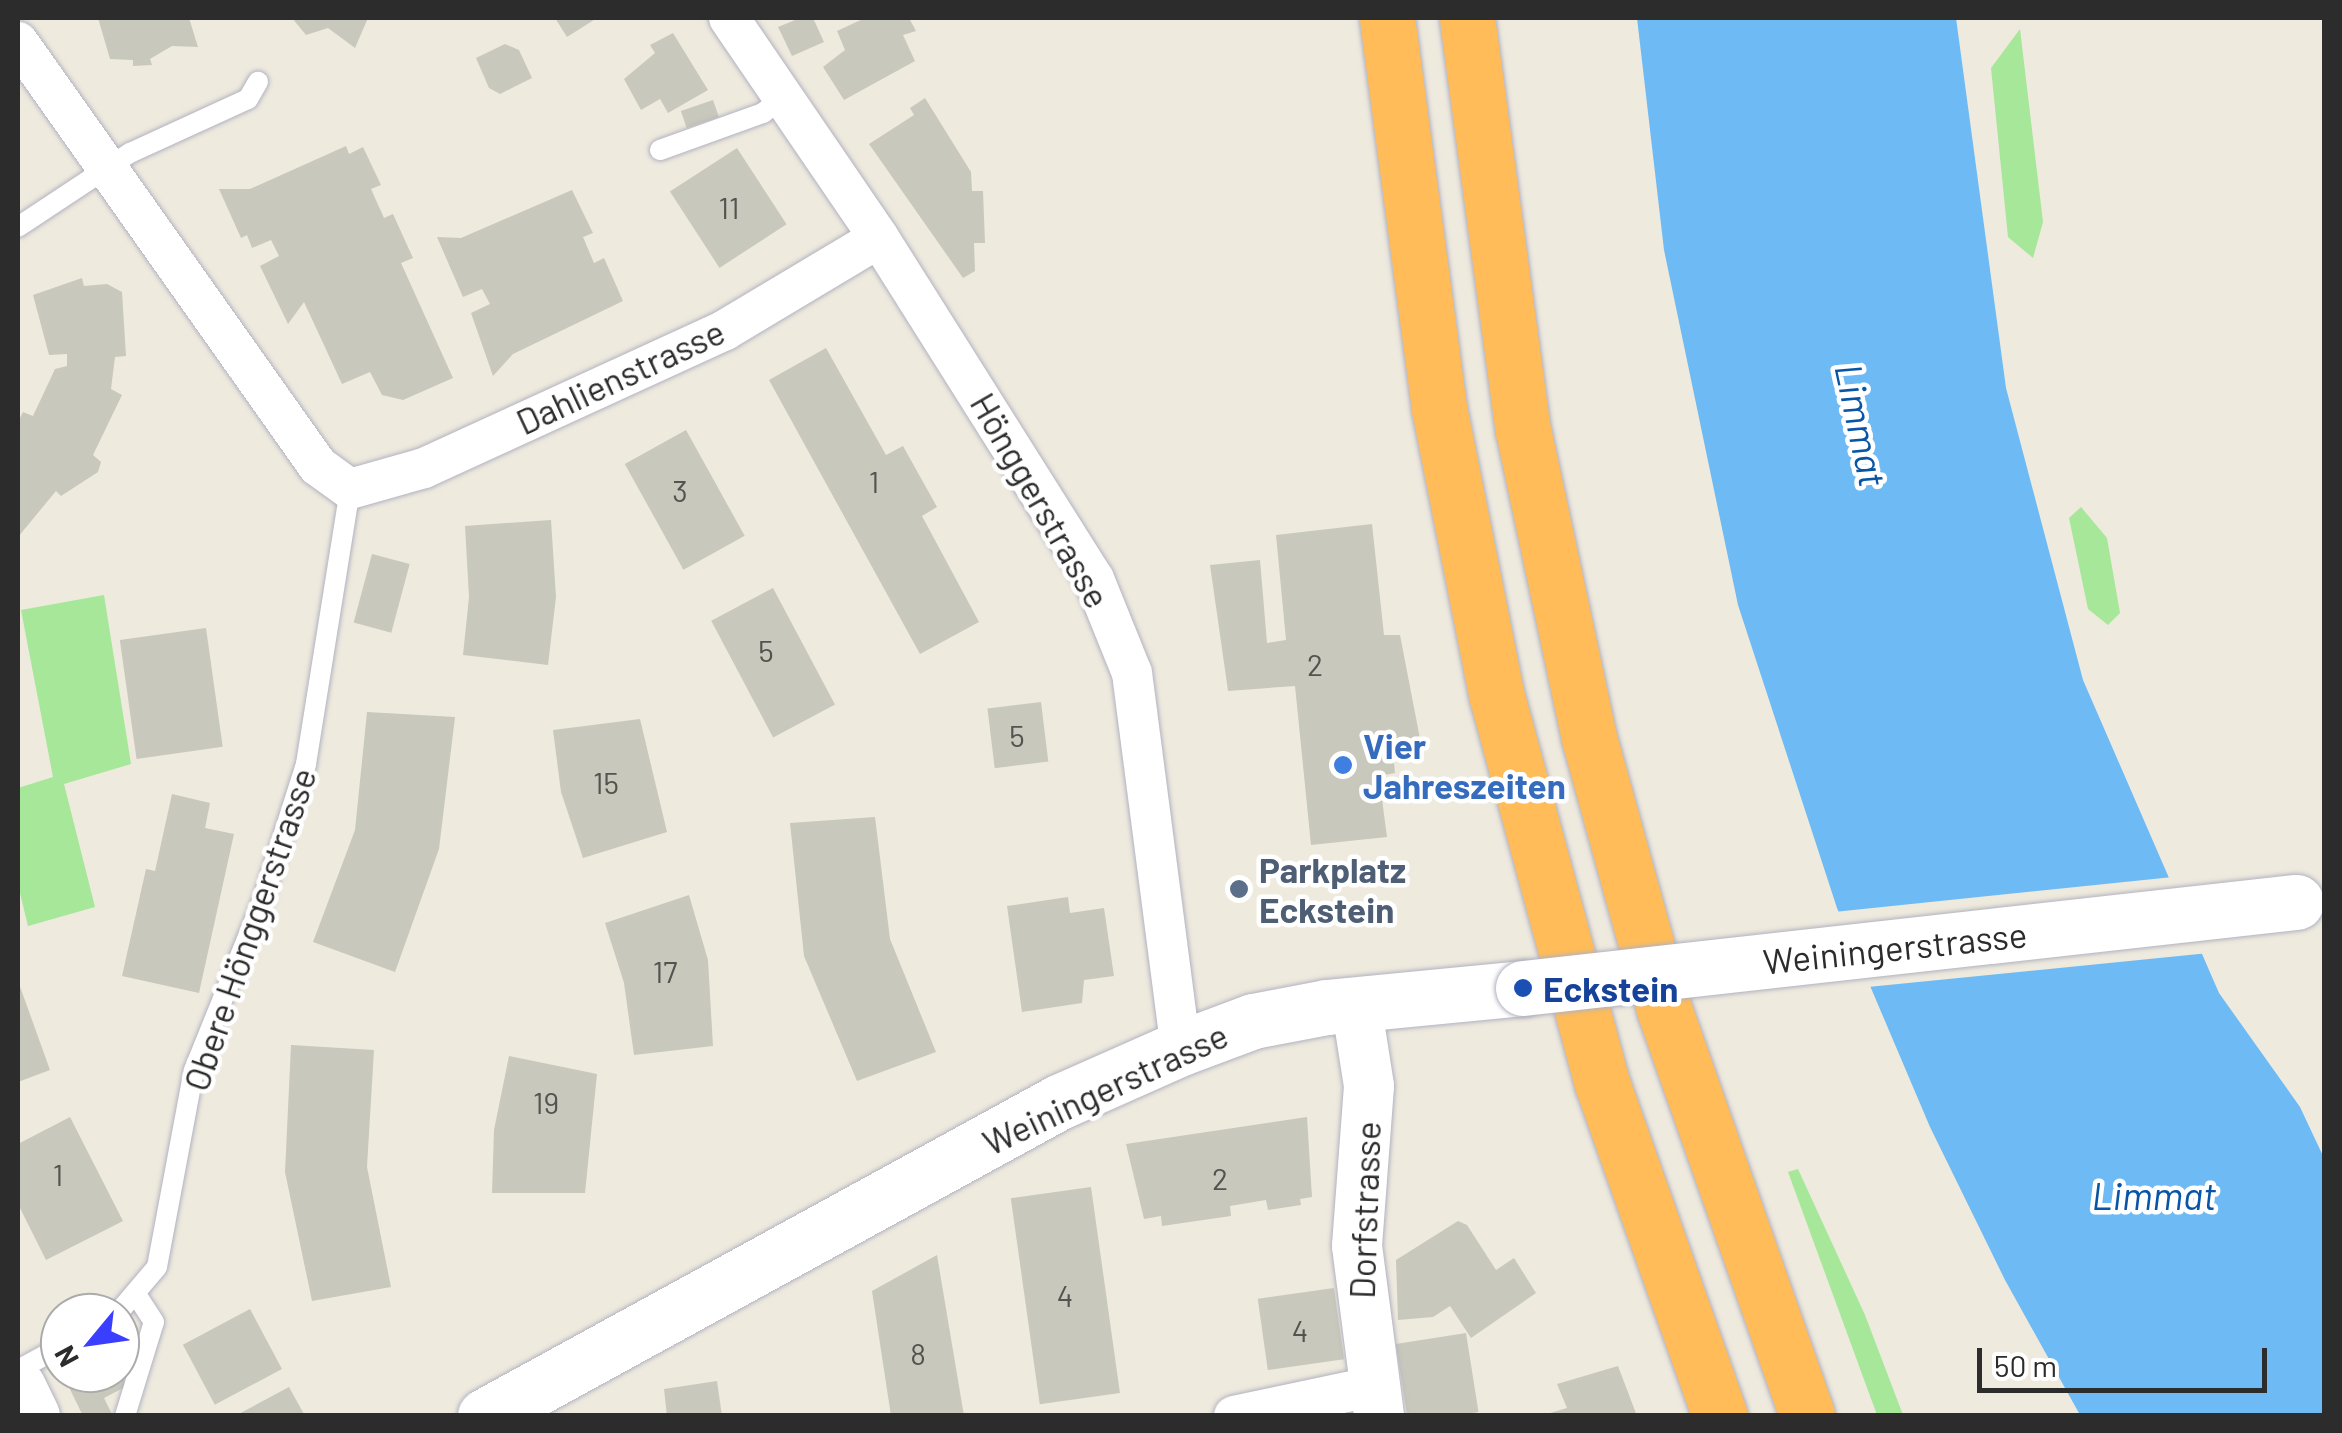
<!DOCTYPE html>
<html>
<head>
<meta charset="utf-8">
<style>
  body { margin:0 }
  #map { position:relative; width:2342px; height:1433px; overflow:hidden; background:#eeeade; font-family:Barlow,sans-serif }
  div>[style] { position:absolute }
  .green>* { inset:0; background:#a6e799 }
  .water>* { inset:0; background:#6dbaf4 }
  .pier>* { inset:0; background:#eeeade }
  .building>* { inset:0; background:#c9c8bc; transform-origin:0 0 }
  .roads { filter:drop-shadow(0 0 2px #b2b2c0) drop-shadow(0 0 2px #b2b2c0) }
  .service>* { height:20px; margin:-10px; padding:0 10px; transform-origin:10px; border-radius:10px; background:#fff }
  .minor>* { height:40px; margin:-20px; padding:0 20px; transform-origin:20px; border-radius:20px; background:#fff }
  .tertiary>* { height:50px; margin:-25px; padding:0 25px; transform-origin:25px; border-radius:25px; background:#fff }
  .secondary>* { height:55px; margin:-27.5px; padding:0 27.5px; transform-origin:27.5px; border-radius:27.5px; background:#fff }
  .motorway>* { height:55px; margin:-27.5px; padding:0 27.5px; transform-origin:27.5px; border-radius:27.5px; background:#ffbc58 }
  .bridges { filter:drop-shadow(0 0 2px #b2b2c0) drop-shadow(0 0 2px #b2b2c0) }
  .secondary-bridge>* { height:55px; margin:-27.5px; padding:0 27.5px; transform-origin:27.5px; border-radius:27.5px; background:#fff }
  .dots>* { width:28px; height:28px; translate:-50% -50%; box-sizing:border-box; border:5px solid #fff; border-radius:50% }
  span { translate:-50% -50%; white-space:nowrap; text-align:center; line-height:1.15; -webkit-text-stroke:9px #fff; paint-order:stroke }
  .number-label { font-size:30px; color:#535350 }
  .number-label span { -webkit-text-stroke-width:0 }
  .street-label { font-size:35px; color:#2c2c2c }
  .shop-label { font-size:35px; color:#366cbe; font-weight:700 }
  .left { translate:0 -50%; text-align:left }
  .service-label { font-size:35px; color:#4e5e75; font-weight:700 }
  .transit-label { font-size:35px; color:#164399; font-weight:700 }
  .water-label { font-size:38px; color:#0855a5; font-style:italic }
  .frame { position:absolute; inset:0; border:20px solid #2c2c2c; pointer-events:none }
  .north { position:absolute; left:40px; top:1293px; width:100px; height:100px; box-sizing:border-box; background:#fff; border:2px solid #ababab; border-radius:50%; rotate:241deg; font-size:28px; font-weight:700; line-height:40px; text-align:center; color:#2c2c2c }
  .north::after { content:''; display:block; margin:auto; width:35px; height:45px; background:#3a3fff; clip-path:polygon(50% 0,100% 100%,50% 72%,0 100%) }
  .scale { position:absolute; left:1977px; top:1348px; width:290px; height:45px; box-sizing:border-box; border:5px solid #2c2c2c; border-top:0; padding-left:12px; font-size:30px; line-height:35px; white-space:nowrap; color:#2c2c2c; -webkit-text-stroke:8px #fff; paint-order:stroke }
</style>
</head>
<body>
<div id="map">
  <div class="green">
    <div style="clip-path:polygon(2020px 29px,2043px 222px,2033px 258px,2008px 237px,1991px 68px)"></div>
    <div style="clip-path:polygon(2081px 507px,2107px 538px,2120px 613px,2108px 625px,2088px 609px,2069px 518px)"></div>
    <div style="clip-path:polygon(104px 595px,131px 764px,64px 784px,95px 907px,28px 926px,18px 885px,18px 788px,53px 777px,21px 610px)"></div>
    <div style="clip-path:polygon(1798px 1169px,1865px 1315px,1903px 1415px,1877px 1415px,1788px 1172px)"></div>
  </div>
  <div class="water">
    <div style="clip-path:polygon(1637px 18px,1956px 18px,2006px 388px,2083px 680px,2219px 993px,2300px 1107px,2324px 1158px,2324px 1415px,2080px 1415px,2005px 1280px,1930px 1127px,1837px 908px,1738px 605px,1664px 250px)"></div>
  </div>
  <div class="pier">
    <div style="clip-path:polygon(2173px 877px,2209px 953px,1868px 987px,1834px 912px)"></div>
  </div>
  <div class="building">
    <div style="clip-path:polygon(98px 18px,189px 18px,198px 47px,172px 46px,150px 59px,152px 65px,133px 66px,133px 60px,110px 59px)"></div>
    <div style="clip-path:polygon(292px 18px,368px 18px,355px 48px,328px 28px,306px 35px)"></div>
    <div style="clip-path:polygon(555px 18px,597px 18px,567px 37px)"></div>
    <div style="clip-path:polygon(800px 18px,813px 18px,824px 42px,792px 56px,778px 27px)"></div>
    <div style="clip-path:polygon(865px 18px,909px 18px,916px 31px,903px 35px,915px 61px,844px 100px,823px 67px,845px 50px,837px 31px)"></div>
    <div style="clip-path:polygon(673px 33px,708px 90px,668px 113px,660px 99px,641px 110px,624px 79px,655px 53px,650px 45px)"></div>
    <div style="clip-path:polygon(505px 44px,519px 50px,532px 78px,500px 94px,489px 88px,476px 58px)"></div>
    <div style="clip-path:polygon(925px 98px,971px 172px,972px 191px,983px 191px,985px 243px,974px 243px,975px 271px,963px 278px,869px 144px,914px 115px,910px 108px)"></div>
    <div style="left:713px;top:100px;width:18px;height:34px;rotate:71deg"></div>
    <div style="clip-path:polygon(346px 146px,349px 154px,363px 147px,381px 185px,371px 189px,384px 218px,393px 214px,413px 258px,401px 263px,453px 378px,403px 400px,382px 395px,370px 372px,342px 384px,304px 302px,288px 324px,260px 266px,279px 256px,271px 240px,252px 248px,247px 235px,241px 238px,219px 189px,250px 189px)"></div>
    <div style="left:737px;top:148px;width:91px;height:80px;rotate:57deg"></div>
    <div style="clip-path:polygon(572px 190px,593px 233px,583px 237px,594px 263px,604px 258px,623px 301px,513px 354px,493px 376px,471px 313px,490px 304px,482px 289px,463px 297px,437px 237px,461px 238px)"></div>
    <div style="clip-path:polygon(82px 278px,84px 286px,107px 284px,122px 292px,126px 356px,115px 357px,111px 389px,122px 395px,93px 455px,101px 462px,98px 472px,61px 496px,56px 491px,18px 537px,18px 422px,23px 412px,33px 416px,55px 369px,67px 366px,67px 354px,49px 355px,33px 295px)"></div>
    <div style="clip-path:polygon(826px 348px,886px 455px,903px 446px,937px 507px,922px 516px,979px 622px,920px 654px,769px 380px)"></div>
    <div style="left:686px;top:430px;width:121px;height:70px;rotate:61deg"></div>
    <div style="clip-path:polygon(551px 520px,556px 597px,548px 665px,463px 655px,469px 597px,465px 526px)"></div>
    <div style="clip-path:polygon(1372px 524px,1384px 635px,1400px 635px,1422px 749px,1393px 753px,1395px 773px,1379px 776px,1387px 837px,1311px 845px,1295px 686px,1228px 691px,1210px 565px,1260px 560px,1267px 643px,1286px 640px,1276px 535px)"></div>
    <div style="left:372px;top:554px;width:39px;height:71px;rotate:15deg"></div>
    <div style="left:773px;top:588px;width:132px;height:70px;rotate:62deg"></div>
    <div style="left:206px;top:628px;width:120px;height:87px;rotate:82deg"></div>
    <div style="left:1041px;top:702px;width:60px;height:54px;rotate:83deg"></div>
    <div style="clip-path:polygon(367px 712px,455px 717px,439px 849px,395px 972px,313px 942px,355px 830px)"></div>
    <div style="clip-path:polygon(640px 719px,667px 832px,583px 858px,561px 792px,553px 730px)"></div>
    <div style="clip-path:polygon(172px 794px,210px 803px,205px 828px,234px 834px,199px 993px,122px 976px,146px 869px,155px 871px)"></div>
    <div style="clip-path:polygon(875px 817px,890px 939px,936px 1052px,857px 1081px,804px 956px,790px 823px)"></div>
    <div style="clip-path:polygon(689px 895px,708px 960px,713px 1046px,634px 1055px,624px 983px,605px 923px)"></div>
    <div style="clip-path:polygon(1068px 897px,1070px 913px,1104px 908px,1114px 976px,1084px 980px,1082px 1003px,1022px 1012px,1007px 906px)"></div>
    <div style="clip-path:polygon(18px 981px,50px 1070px,18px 1082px)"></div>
    <div style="clip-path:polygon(291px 1045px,374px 1050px,367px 1167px,391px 1287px,312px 1301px,285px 1172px)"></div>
    <div style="clip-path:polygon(509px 1056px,597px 1074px,585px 1193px,492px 1193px,494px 1130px)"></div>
    <div style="clip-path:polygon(70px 1117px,123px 1221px,46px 1260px,18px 1204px,18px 1144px)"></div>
    <div style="clip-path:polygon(1307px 1117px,1312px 1197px,1300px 1199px,1301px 1205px,1268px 1210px,1266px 1200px,1230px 1206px,1231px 1216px,1162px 1226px,1161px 1216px,1144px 1219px,1126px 1144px)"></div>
    <div style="left:1091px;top:1187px;width:208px;height:81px;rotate:82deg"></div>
    <div style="clip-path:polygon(1458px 1221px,1467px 1225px,1496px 1270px,1514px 1258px,1536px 1293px,1471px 1338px,1450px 1306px,1433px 1317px,1398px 1320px,1396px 1260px)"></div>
    <div style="clip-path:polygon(937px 1255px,964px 1416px,891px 1416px,872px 1291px)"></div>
    <div style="left:1334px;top:1288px;width:72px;height:77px;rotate:82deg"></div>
    <div style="left:250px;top:1309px;width:68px;height:76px;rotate:62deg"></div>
    <div style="left:1466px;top:1333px;width:80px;height:71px;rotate:81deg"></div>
    <div style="clip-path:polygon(1618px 1366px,1637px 1416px,1540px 1416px,1567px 1408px,1557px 1384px)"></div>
    <div style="clip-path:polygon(86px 1373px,92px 1384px,121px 1373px,127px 1386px,104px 1398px,113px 1416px,83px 1416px,66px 1381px)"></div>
    <div style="clip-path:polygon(717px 1381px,722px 1416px,667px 1416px,664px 1389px)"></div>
    <div style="clip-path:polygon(289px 1387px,305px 1416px,235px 1416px)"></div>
  </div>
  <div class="roads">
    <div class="service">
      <div style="left:660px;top:150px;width:109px;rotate:-19.8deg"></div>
      <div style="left:763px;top:113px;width:24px;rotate:-38deg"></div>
      <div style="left:18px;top:227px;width:134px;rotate:-33.5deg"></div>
      <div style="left:130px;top:153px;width:130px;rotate:-24.6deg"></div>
      <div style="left:248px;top:99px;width:20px;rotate:-60deg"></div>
      <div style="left:118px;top:1313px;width:60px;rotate:-49.7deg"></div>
      <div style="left:157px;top:1267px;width:200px;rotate:-79.4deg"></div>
      <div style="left:194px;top:1070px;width:181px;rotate:-68deg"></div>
      <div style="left:262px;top:902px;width:145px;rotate:-72.3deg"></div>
      <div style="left:306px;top:764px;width:278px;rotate:-80.9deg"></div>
      <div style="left:18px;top:1370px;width:48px;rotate:-28.7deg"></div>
      <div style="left:125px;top:1416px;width:98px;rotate:-72.9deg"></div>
      <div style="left:154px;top:1322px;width:31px;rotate:-123deg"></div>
    </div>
    <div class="minor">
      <div style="left:729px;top:18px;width:266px;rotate:55.7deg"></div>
      <div style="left:879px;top:238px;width:403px;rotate:57.8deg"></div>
      <div style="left:1094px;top:579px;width:101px;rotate:68deg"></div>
      <div style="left:1132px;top:673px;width:378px;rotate:82.6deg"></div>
      <div style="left:18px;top:42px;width:519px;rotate:54.72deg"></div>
      <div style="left:318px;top:466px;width:39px;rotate:36deg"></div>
      <div style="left:350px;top:489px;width:77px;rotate:-15.8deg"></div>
      <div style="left:424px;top:468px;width:331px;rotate:-24.6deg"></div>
      <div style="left:725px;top:330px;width:179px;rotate:-30.9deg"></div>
      <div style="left:1234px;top:1416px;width:140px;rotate:-12deg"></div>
    </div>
    <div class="tertiary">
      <div style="left:1356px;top:1003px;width:84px;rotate:81.1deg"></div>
      <div style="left:1369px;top:1086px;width:160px;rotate:94.3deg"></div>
      <div style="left:1357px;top:1246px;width:171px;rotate:82.6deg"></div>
    </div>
    <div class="secondary">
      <div style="left:18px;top:1387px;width:32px;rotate:64deg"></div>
      <div style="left:485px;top:1416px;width:654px;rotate:-28.68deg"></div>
      <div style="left:1059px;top:1102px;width:133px;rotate:-23.9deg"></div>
      <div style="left:1181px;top:1048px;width:77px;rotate:-20.6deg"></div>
      <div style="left:1253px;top:1021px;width:75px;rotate:-10.7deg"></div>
      <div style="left:1327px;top:1007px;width:197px;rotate:-5.5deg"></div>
    </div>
    <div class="motorway">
      <div style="left:1387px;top:18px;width:393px;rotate:82.4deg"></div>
      <div style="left:1439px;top:408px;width:295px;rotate:78.7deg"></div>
      <div style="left:1497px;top:697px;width:400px;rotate:74.8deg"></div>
      <div style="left:1602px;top:1083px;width:353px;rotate:70.5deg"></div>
      <div style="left:1467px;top:18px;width:416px;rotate:82.3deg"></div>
      <div style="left:1523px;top:430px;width:315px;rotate:77.9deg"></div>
      <div style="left:1589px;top:738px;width:281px;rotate:74.5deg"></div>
      <div style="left:1664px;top:1009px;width:431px;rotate:70.6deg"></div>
    </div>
  </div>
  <div class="bridges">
    <div class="secondary-bridge">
      <div style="left:1523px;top:988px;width:778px;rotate:-6.35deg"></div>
    </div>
  </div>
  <div class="dots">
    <div style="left:1343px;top:765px;background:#3f7fe0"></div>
    <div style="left:1239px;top:889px;background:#5c6f8a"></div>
    <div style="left:1523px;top:988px;background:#1a4fb4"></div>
  </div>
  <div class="number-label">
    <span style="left:729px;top:207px">11</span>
    <span style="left:874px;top:481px">1</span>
    <span style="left:680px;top:490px">3</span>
    <span style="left:766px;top:650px">5</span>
    <span style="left:1315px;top:664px">2</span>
    <span style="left:1017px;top:735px">5</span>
    <span style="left:606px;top:782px">15</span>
    <span style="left:665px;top:971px">17</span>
    <span style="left:546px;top:1102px">19</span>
    <span style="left:58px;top:1174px">1</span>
    <span style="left:1220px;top:1178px">2</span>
    <span style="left:1065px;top:1295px">4</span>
    <span style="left:1300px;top:1330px">4</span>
    <span style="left:918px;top:1353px">8</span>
  </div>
  <div class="street-label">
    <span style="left:620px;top:376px;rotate:-25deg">Dahlienstrasse</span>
    <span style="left:1041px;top:500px;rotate:60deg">Hönggerstrasse</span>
    <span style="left:249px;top:929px;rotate:-71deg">Obere Hönggerstrasse</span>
    <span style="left:1895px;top:947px;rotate:-6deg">Weiningerstrasse</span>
    <span style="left:1105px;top:1088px;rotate:-25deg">Weiningerstrasse</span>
    <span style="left:1364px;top:1210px;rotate:-88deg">Dorfstrasse</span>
  </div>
  <div class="shop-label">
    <span class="left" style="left:1363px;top:765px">Vier<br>Jahreszeiten</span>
  </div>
  <div class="service-label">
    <span class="left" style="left:1259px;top:889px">Parkplatz<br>Eckstein</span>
  </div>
  <div class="transit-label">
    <span class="left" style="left:1543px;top:988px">Eckstein</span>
  </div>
  <div class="water-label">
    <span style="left:1861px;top:425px;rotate:78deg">Limmat</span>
    <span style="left:2154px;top:1196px">Limmat</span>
  </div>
  <div class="frame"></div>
  <div class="north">N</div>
  <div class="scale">50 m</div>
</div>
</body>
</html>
